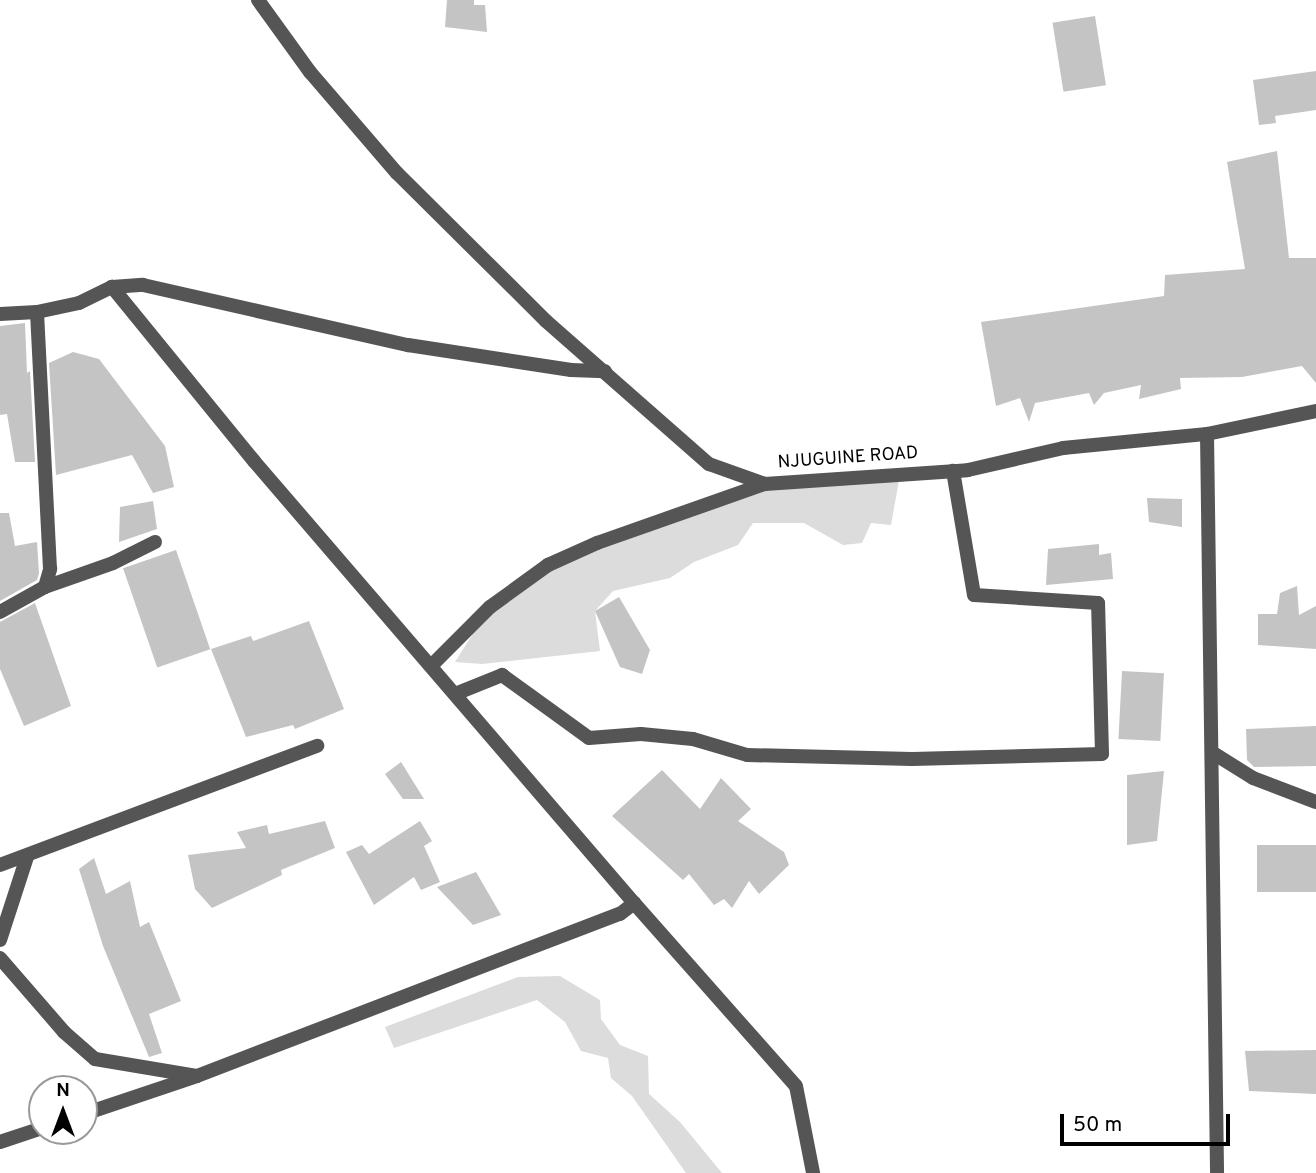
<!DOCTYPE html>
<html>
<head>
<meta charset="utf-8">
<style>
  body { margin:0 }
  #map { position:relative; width:1316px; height:1173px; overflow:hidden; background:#fff; font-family:Overpass,sans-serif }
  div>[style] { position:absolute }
  .green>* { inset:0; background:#dcdcdc }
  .building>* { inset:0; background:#c4c4c4; transform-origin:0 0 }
  .minor>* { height:14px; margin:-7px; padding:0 7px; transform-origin:7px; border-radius:7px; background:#555 }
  span { translate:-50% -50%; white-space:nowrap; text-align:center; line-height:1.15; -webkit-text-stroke:5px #fff; paint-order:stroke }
  .street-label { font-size:18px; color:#000 }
  .north { position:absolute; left:28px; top:1075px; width:70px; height:70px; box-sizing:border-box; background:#fff; border:2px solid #999; border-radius:50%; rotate:0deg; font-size:19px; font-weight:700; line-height:28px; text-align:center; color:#000 }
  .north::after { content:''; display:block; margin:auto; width:24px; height:32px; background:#000; clip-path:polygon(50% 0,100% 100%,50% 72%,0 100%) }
  .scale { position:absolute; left:1060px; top:1114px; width:170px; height:32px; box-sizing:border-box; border:4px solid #000; border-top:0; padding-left:9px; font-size:21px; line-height:24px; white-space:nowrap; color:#000; -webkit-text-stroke:5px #fff; paint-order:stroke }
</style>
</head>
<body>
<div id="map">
  <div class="green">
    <div style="clip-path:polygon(900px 475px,891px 525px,871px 523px,862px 543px,843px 545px,804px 523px,753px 523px,738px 545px,694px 562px,670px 578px,613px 591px,595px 611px,600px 651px,482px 664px,455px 662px,490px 607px,548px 565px,765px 484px)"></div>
    <div style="clip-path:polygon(560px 976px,600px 1000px,601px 1019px,620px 1045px,648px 1056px,649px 1094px,680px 1122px,722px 1173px,686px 1173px,632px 1096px,611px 1078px,608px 1058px,581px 1051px,565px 1022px,537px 1000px,394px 1048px,385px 1027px,518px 977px)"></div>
  </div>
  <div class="building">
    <div style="clip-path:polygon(447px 0,474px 0,474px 5px,485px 5px,487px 32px,445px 27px)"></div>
    <div style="left:1095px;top:16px;width:70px;height:43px;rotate:81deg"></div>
    <div style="clip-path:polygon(1316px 71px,1316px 110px,1275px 116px,1276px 123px,1259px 125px,1253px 80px)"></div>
    <div style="clip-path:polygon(1277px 151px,1289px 258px,1316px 258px,1316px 383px,1302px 366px,1242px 377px,1180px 378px,1181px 389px,1139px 399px,1141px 385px,1104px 393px,1094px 405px,1089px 393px,1035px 403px,1029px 422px,1020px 398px,996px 406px,981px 322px,1164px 296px,1165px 275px,1245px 269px,1227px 162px)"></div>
    <div style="clip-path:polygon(25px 323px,27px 373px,30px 371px,35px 462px,15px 462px,7px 414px,0 415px,0 326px)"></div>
    <div style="clip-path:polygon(73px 352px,99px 359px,165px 446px,174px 487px,153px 493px,132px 455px,56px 475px,49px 363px)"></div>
    <div style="clip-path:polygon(1147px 498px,1182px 499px,1182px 527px,1149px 522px)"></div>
    <div style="clip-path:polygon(153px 501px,157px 529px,119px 542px,120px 507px)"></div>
    <div style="clip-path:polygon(0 513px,9px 513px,15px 546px,37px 542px,39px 573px,37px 580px,0 601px)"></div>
    <div style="clip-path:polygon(1099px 544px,1099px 555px,1111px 553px,1113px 579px,1046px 585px,1048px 549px)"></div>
    <div style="left:176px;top:550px;width:105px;height:56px;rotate:71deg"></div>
    <div style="clip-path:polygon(1297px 586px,1299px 615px,1316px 606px,1316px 649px,1258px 645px,1258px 614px,1277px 614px,1280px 593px)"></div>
    <div style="clip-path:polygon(619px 597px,650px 650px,642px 674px,620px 667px,595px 611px)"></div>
    <div style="clip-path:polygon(35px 603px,71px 706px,24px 726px,0 669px,0 622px)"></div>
    <div style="clip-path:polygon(309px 621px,344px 709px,295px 729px,293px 725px,246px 737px,211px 649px,251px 636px,253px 641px)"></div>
    <div style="left:1122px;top:671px;width:42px;height:68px;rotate:3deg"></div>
    <div style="clip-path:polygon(1316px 726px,1316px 766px,1254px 767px,1247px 760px,1246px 729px)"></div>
    <div style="clip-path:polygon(401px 762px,424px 799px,403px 799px,385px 774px)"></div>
    <div style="clip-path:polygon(662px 770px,700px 809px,721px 778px,751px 809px,738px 821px,784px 852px,789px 865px,759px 894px,749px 881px,732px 908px,724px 899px,714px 905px,689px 874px,683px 880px,612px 816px)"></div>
    <div style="clip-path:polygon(1164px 771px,1157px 841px,1127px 845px,1127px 775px)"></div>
    <div style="clip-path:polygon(325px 821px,335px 848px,281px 870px,282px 875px,212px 908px,195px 889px,188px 855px,246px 848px,237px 832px,267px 825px,269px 834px)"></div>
    <div style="clip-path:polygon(420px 821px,432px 841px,424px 846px,440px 882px,421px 890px,414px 877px,374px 905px,346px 852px,362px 845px,369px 854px)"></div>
    <div style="left:1316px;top:845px;width:47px;height:59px;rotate:90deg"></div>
    <div style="clip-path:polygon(94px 858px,106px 894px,130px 881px,140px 927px,149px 922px,181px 1001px,149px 1014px,162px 1053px,149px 1057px,103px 946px,79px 869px)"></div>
    <div style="clip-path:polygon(476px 872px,501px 915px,473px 925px,437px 887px)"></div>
    <div style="clip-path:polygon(1316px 1050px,1316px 1094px,1249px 1091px,1245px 1051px)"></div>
  </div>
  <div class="minor">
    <div style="left:258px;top:0;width:89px;rotate:54.2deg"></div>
    <div style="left:310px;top:72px;width:133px;rotate:49.3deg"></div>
    <div style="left:397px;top:173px;width:210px;rotate:44.8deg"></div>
    <div style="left:546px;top:321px;width:217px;rotate:41.3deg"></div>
    <div style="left:709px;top:464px;width:59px;rotate:19.7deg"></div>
    <div style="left:0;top:314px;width:37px;rotate:-3deg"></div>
    <div style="left:37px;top:312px;width:43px;rotate:-12.1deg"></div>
    <div style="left:79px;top:303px;width:37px;rotate:-26deg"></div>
    <div style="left:112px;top:287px;width:31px;rotate:-4deg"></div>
    <div style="left:143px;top:285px;width:272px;rotate:12.8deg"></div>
    <div style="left:408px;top:345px;width:165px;rotate:8.7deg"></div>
    <div style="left:571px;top:370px;width:34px;rotate:2deg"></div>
    <div style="left:1207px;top:434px;width:739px;rotate:89.22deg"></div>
    <div style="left:45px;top:587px;width:72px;rotate:-19.4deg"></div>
    <div style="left:113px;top:563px;width:47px;rotate:-26.6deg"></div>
    <div style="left:0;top:612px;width:51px;rotate:-29.1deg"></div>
    <div style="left:45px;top:587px;width:19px;rotate:-74deg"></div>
    <div style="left:50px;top:569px;width:257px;rotate:-92.9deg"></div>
    <div style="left:431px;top:666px;width:83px;rotate:-45deg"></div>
    <div style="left:490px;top:607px;width:72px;rotate:-35.9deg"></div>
    <div style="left:548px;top:565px;width:54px;rotate:-24.2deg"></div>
    <div style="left:597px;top:543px;width:178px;rotate:-19.4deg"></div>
    <div style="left:765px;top:484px;width:203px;rotate:-3.9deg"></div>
    <div style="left:968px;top:470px;width:98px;rotate:-13deg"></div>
    <div style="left:1063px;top:448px;width:145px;rotate:-5.6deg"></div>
    <div style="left:1207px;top:434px;width:111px;rotate:-11.9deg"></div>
    <div style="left:455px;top:694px;width:51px;rotate:-22deg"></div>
    <div style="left:502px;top:675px;width:107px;rotate:35.9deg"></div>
    <div style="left:589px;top:738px;width:52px;rotate:-4.4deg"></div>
    <div style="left:641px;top:734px;width:52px;rotate:5.5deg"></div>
    <div style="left:693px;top:739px;width:56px;rotate:16.5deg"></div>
    <div style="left:747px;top:755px;width:165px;rotate:1.4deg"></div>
    <div style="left:912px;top:759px;width:190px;rotate:-1.5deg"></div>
    <div style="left:1102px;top:754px;width:151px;rotate:-91.5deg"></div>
    <div style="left:1098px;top:603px;width:124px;rotate:-176.3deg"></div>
    <div style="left:974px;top:595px;width:126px;rotate:-99.6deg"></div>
    <div style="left:1213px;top:753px;width:47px;rotate:32deg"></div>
    <div style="left:1253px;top:778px;width:67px;rotate:20.9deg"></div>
    <div style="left:0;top:865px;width:339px;rotate:-20.6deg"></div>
    <div style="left:634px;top:903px;width:244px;rotate:48.5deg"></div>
    <div style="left:796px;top:1086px;width:89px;rotate:78.9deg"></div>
    <div style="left:0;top:940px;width:87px;rotate:-72deg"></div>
    <div style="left:0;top:958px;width:98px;rotate:49.1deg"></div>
    <div style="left:64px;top:1032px;width:41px;rotate:41.1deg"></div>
    <div style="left:95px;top:1059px;width:103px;rotate:9.5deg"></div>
    <div style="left:84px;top:1114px;width:119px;rotate:-18.6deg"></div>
    <div style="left:197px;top:1076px;width:453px;rotate:-21deg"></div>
    <div style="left:620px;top:914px;width:18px;rotate:-38deg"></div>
    <div style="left:634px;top:903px;width:583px;rotate:-130.69deg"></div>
    <div style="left:254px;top:461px;width:225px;rotate:-129.2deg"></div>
    <div style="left:0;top:1142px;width:44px;rotate:-18.4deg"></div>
  </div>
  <div class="street-label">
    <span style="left:848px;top:459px;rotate:-4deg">NJUGUINE ROAD</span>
  </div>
  <div class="north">N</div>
  <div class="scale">50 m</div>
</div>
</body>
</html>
